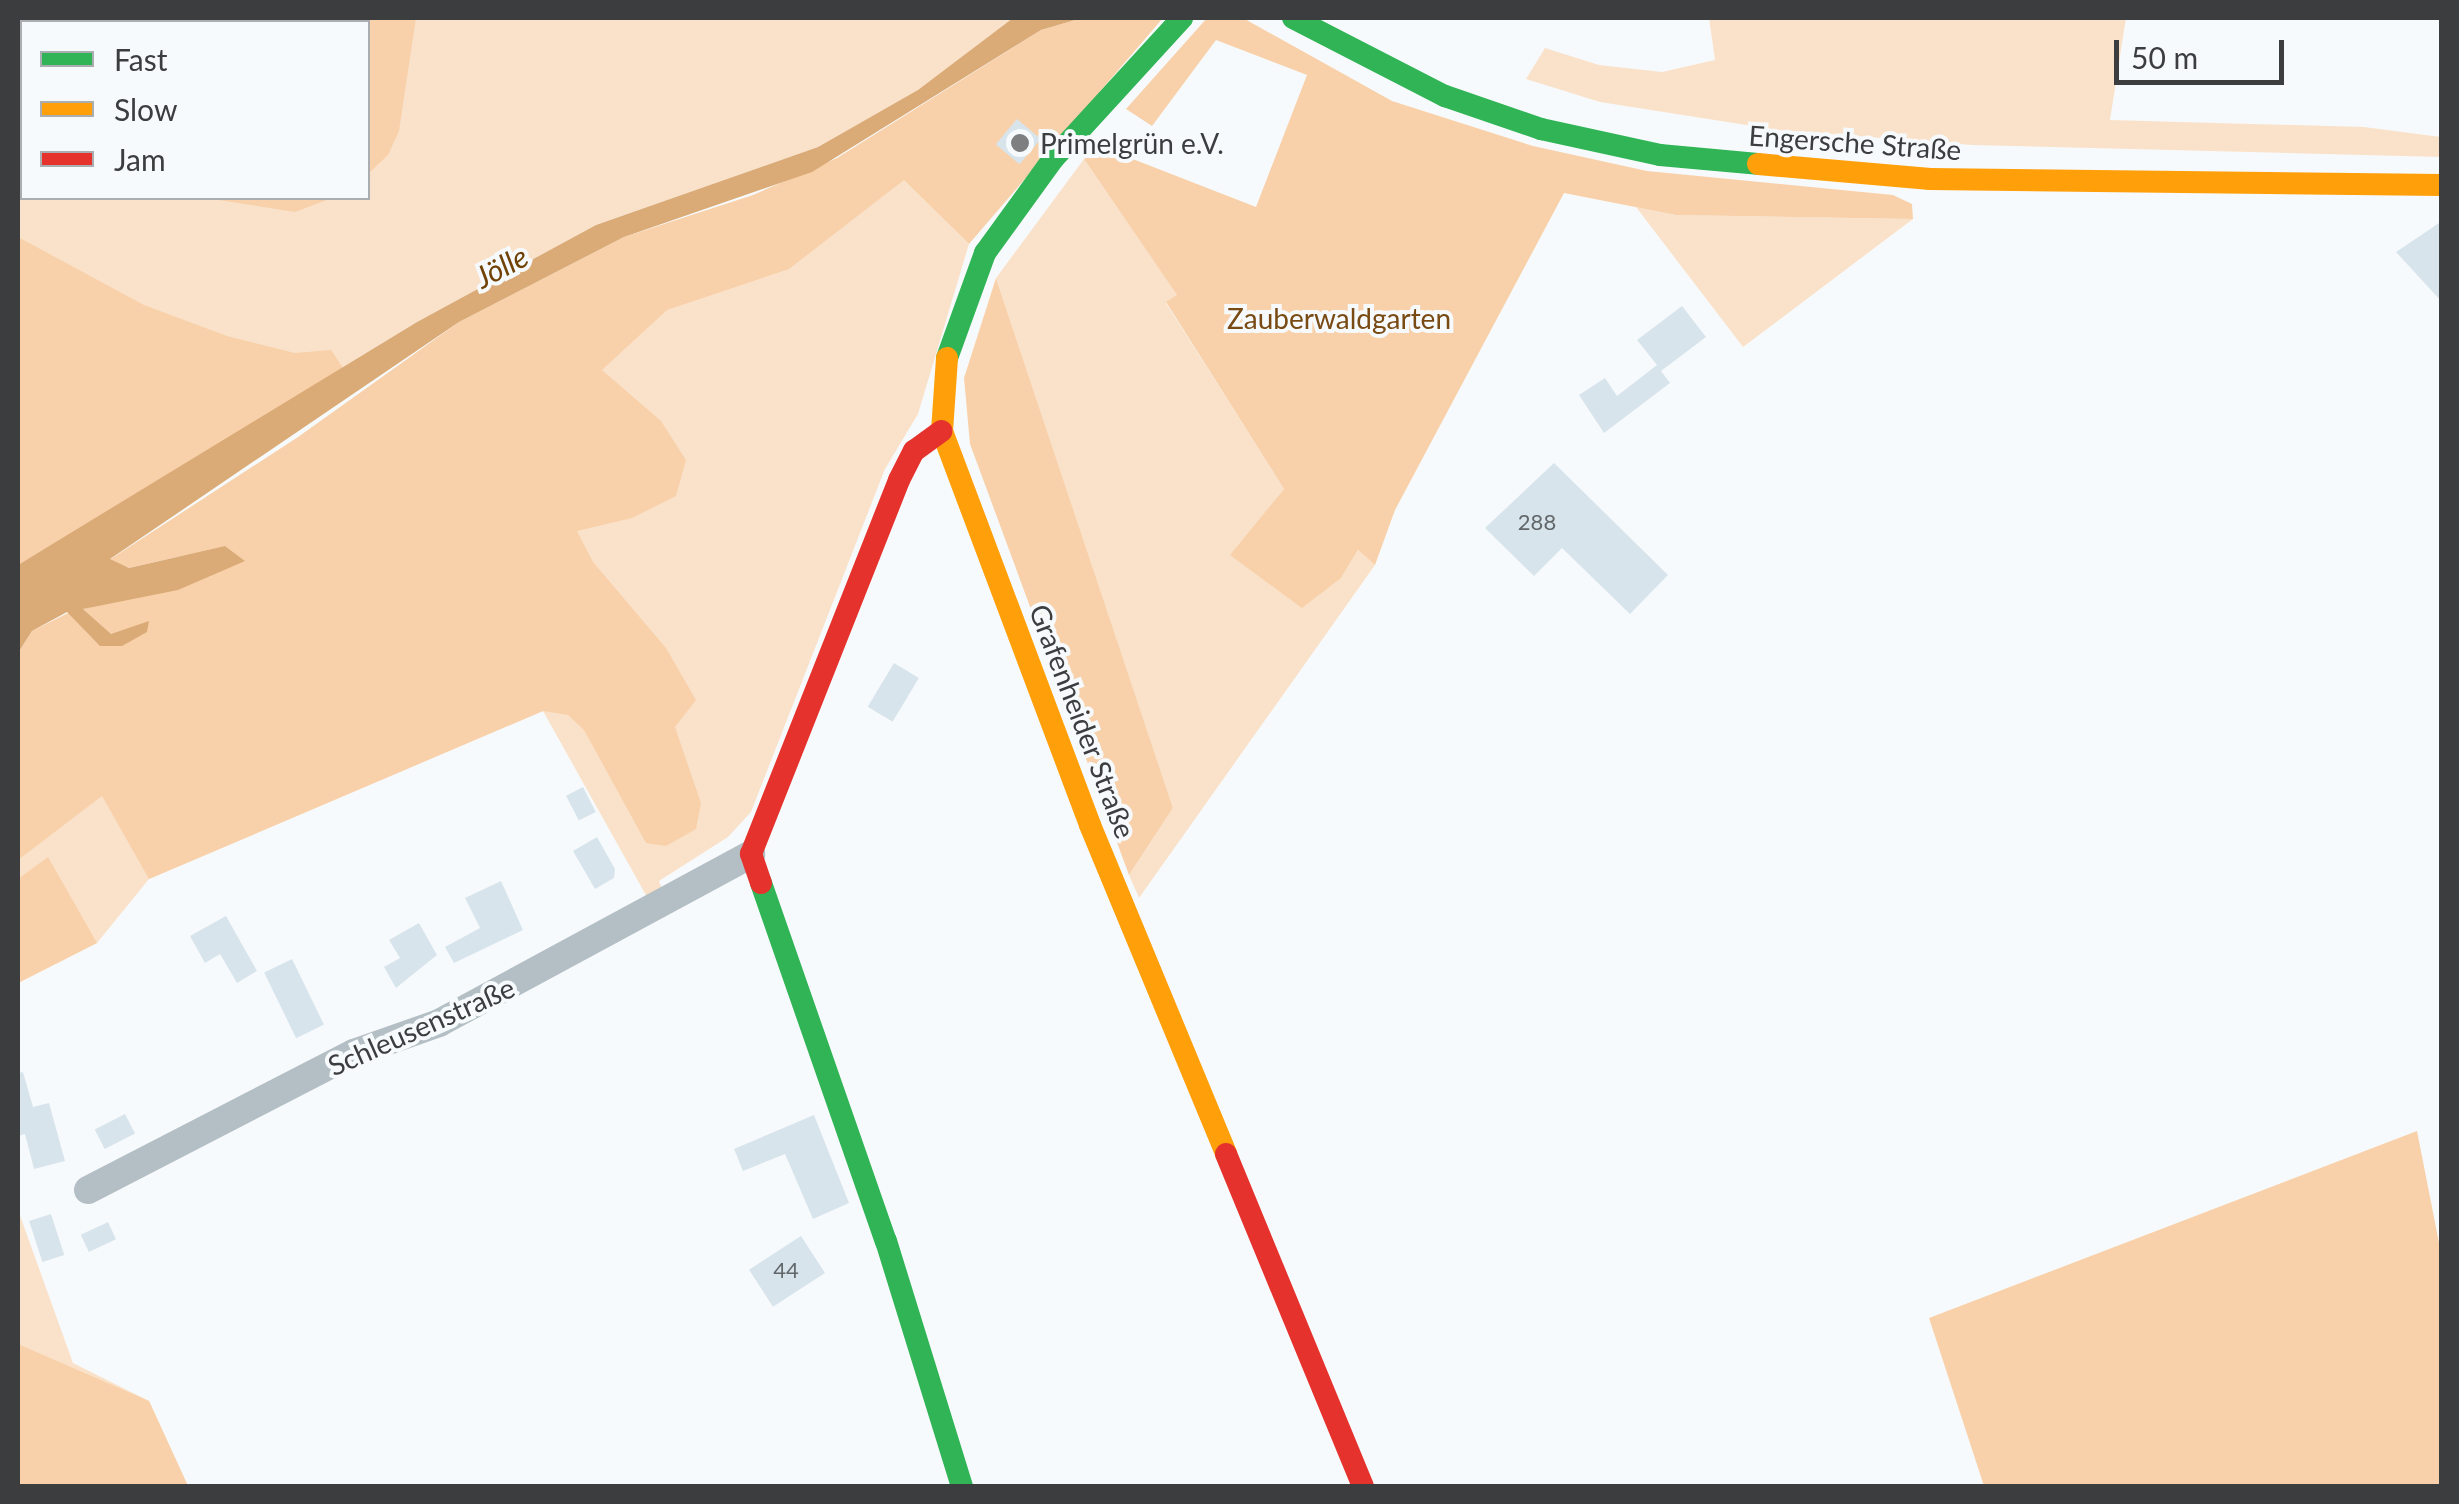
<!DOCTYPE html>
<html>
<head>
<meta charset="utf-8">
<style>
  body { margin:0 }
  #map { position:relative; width:2459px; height:1504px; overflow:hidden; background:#f7fafc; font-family:Lato,sans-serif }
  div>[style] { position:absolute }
  .green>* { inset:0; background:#fae2ca }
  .forest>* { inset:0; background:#f8d1aa }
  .water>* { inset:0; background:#dbab77 }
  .building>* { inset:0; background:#d8e4ec; transform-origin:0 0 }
  .street>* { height:28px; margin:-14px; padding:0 14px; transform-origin:14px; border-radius:14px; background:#b3bec5 }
  .fast>* { height:22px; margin:-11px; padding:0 11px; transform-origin:11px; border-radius:11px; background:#30b455 }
  .slow>* { height:22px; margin:-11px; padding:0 11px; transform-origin:11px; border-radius:11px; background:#ff9f0a }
  .jam>* { height:22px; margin:-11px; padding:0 11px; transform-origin:11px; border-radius:11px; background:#e5322d }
  .dots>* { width:28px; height:28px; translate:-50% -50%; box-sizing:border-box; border:5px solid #f6fafd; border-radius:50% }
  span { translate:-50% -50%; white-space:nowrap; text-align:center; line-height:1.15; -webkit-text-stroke:8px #f6fafd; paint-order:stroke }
  .number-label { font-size:22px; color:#62676a }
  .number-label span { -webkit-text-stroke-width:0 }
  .street-label { font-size:28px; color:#3b3d3e }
  .poi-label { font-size:28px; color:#3b3d3e }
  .left { translate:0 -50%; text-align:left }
  .park-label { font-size:28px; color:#794a13 }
  .water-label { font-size:30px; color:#714206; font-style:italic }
  .frame { position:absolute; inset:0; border:20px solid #3b3d3e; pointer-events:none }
  .legend { position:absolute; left:20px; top:20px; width:350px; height:180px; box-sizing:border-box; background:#f6fafd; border:2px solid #abaeb1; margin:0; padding:12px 18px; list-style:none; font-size:30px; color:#3b3d3e }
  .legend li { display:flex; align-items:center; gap:20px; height:50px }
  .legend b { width:50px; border:2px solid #abaeb1 }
  .scale { position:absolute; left:2114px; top:40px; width:170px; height:45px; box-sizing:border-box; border:5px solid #3b3d3e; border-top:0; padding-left:12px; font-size:30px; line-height:35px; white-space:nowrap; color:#3b3d3e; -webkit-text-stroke:8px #f6fafd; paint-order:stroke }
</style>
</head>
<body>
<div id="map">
  <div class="green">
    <div style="clip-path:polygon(evenodd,18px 18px,1013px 18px,919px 90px,818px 147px,596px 225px,417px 322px,18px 565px,18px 18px,22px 22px,368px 22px,368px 198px,22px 198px,22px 22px)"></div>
    <div style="clip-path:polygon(1709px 18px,2126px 18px,2110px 120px,2364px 127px,2441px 137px,2441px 157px,1972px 145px,1778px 130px,1600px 102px,1526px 79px,1545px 48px,1599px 65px,1662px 72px,1715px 60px)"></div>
    <div style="clip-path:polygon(866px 142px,969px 244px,918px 414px,885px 469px,751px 812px,728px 837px,659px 881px,662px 889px,647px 897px,543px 711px,149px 879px,97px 943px,18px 983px,18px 653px)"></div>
    <div style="clip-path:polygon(1084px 159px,1178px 296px,1166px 303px,1284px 489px,1231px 556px,1341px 578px,1358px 550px,1375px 565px,1139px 898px,1129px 875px,1173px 808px,996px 278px)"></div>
    <div style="clip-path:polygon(1636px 207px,1676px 215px,1913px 219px,1743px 347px)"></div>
    <div style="clip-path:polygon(18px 1210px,73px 1363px,149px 1401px,188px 1486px,18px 1486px)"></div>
  </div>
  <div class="forest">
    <div style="clip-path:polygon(18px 18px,416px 18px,399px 131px,388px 155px,368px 174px,368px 22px,22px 22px,22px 91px)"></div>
    <div style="clip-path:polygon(1082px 18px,1163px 18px,969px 244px,904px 180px,789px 269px,667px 310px,602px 370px,661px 421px,686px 460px,676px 496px,632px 518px,577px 531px,593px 562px,666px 648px,696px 700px,675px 727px,701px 803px,696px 829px,666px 846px,646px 843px,584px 730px,568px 715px,543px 711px,149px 879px,102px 796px,18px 860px,18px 653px,32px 631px,70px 612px,100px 645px,111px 634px,83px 609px,245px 561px,225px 546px,129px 568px,109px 560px,298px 437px,459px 322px,624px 237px,753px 195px,837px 158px,1041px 30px)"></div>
    <div style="clip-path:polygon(1207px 18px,1243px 18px,1392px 101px,1533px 146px,1647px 171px,1893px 195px,1912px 204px,1913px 219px,1676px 215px,1564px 193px,1395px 510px,1375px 565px,1358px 550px,1341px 578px,1302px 608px,1230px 555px,1284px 489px,1166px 302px,1177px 295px,1084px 159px,1102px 147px,1256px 207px,1307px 75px,1216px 40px,1152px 126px,1126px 109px)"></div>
    <div style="clip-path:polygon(206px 198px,332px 198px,295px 212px)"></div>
    <div style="clip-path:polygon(18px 237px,144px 305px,227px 336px,295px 353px,331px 350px,345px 371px,18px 565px)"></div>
    <div style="clip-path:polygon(996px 278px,1173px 808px,1129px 875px,970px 444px,964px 378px)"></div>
    <div style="clip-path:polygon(48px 857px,97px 943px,18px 983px,18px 879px)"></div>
    <div style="clip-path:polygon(2417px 1131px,2441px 1253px,2441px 1486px,1984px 1486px,1929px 1318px)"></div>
    <div style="clip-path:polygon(18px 1344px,149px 1401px,188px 1486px,18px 1486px)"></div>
  </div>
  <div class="water">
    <div style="clip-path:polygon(1013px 18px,1082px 18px,1041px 30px,812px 172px,624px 237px,459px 322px,110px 559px,129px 568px,225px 546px,245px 561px,178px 590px,83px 609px,111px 634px,149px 621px,147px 632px,122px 646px,100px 646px,67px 612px,32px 631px,18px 653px,18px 565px,417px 322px,596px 225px,818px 147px,918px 90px)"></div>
  </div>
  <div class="building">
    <div style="left:1017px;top:119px;width:31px;height:33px;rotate:40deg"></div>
    <div style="clip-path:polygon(2442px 221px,2442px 302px,2396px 252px)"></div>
    <div style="clip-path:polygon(1682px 306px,1706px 337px,1661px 371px,1670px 383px,1604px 433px,1579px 395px,1605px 378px,1617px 396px,1657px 365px,1637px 340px)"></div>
    <div style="clip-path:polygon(1554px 463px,1668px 575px,1630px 614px,1562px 548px,1534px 576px,1485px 528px)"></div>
    <div style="left:894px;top:663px;width:29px;height:51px;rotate:31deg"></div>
    <div style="left:583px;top:787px;width:28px;height:19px;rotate:63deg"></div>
    <div style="clip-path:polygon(597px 837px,615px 869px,614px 878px,595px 889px,573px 851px)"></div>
    <div style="clip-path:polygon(501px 881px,523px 930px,454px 963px,445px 947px,480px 928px,465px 898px)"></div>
    <div style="clip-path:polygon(226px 916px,257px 971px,237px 983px,220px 954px,205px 963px,190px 936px)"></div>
    <div style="clip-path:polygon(419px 923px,437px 955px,396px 988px,384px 967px,400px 958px,389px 940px)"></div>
    <div style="left:292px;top:959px;width:73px;height:31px;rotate:64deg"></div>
    <div style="clip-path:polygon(23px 1072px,33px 1107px,49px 1103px,65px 1161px,34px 1169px,25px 1134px,18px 1136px,18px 1073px)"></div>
    <div style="left:125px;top:1114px;width:22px;height:34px;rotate:63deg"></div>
    <div style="clip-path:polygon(814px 1115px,849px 1203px,813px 1219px,785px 1154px,743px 1171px,734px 1149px)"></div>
    <div style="left:51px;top:1214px;width:43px;height:23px;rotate:72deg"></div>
    <div style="left:108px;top:1222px;width:19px;height:30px;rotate:65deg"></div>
    <div style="left:801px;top:1236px;width:44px;height:62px;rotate:57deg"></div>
  </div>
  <div class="street">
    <div style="left:88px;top:1190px;width:299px;rotate:-27.3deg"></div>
    <div style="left:354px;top:1053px;width:90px;rotate:-19.4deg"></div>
    <div style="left:439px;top:1023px;width:355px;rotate:-28.4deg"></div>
  </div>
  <div class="fast">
    <div style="left:1293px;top:18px;width:171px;rotate:27.2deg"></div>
    <div style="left:1445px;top:96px;width:102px;rotate:19deg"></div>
    <div style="left:1541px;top:129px;width:122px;rotate:12.3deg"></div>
    <div style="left:1660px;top:155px;width:98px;rotate:5.2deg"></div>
    <div style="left:947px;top:358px;width:112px;rotate:-70.1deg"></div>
    <div style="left:985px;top:253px;width:116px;rotate:-54.1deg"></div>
    <div style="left:1053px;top:159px;width:191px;rotate:-47.5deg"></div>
    <div style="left:761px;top:883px;width:379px;rotate:70.8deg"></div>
    <div style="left:886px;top:1241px;width:257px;rotate:72.8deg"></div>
  </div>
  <div class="slow">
    <div style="left:1758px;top:164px;width:173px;rotate:5deg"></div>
    <div style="left:1930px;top:179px;width:512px;rotate:0.67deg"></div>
    <div style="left:947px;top:358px;width:73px;rotate:93.9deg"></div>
    <div style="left:942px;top:431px;width:421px;rotate:69.4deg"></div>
    <div style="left:1090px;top:825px;width:356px;rotate:67.5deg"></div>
  </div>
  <div class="jam">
    <div style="left:761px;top:883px;width:31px;rotate:-109deg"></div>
    <div style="left:751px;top:854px;width:402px;rotate:-68.4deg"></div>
    <div style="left:899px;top:480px;width:33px;rotate:-63deg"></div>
    <div style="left:914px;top:451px;width:34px;rotate:-36deg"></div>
    <div style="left:1226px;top:1154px;width:359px;rotate:67.6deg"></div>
  </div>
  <div class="dots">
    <div style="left:1020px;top:143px;background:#7d7f80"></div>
  </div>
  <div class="number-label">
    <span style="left:1537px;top:522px">288</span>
    <span style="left:786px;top:1270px">44</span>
  </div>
  <div class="street-label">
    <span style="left:1855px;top:142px;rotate:4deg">Engersche Straße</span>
    <span style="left:1083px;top:721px;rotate:69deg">Grafenheider Straße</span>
    <span style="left:421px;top:1026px;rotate:-24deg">Schleusenstraße</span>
  </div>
  <div class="poi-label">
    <span class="left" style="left:1040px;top:143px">Primelgrün e.V.</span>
  </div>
  <div class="park-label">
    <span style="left:1339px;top:318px">Zauberwaldgarten</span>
  </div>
  <div class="water-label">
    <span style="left:501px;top:266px;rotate:-28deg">Jölle</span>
  </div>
  <div class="frame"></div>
  <ul class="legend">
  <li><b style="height:12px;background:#30b455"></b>Fast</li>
  <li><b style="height:12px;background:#ff9f0a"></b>Slow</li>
  <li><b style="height:12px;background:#e5322d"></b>Jam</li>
  </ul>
  <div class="scale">50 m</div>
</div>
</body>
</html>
